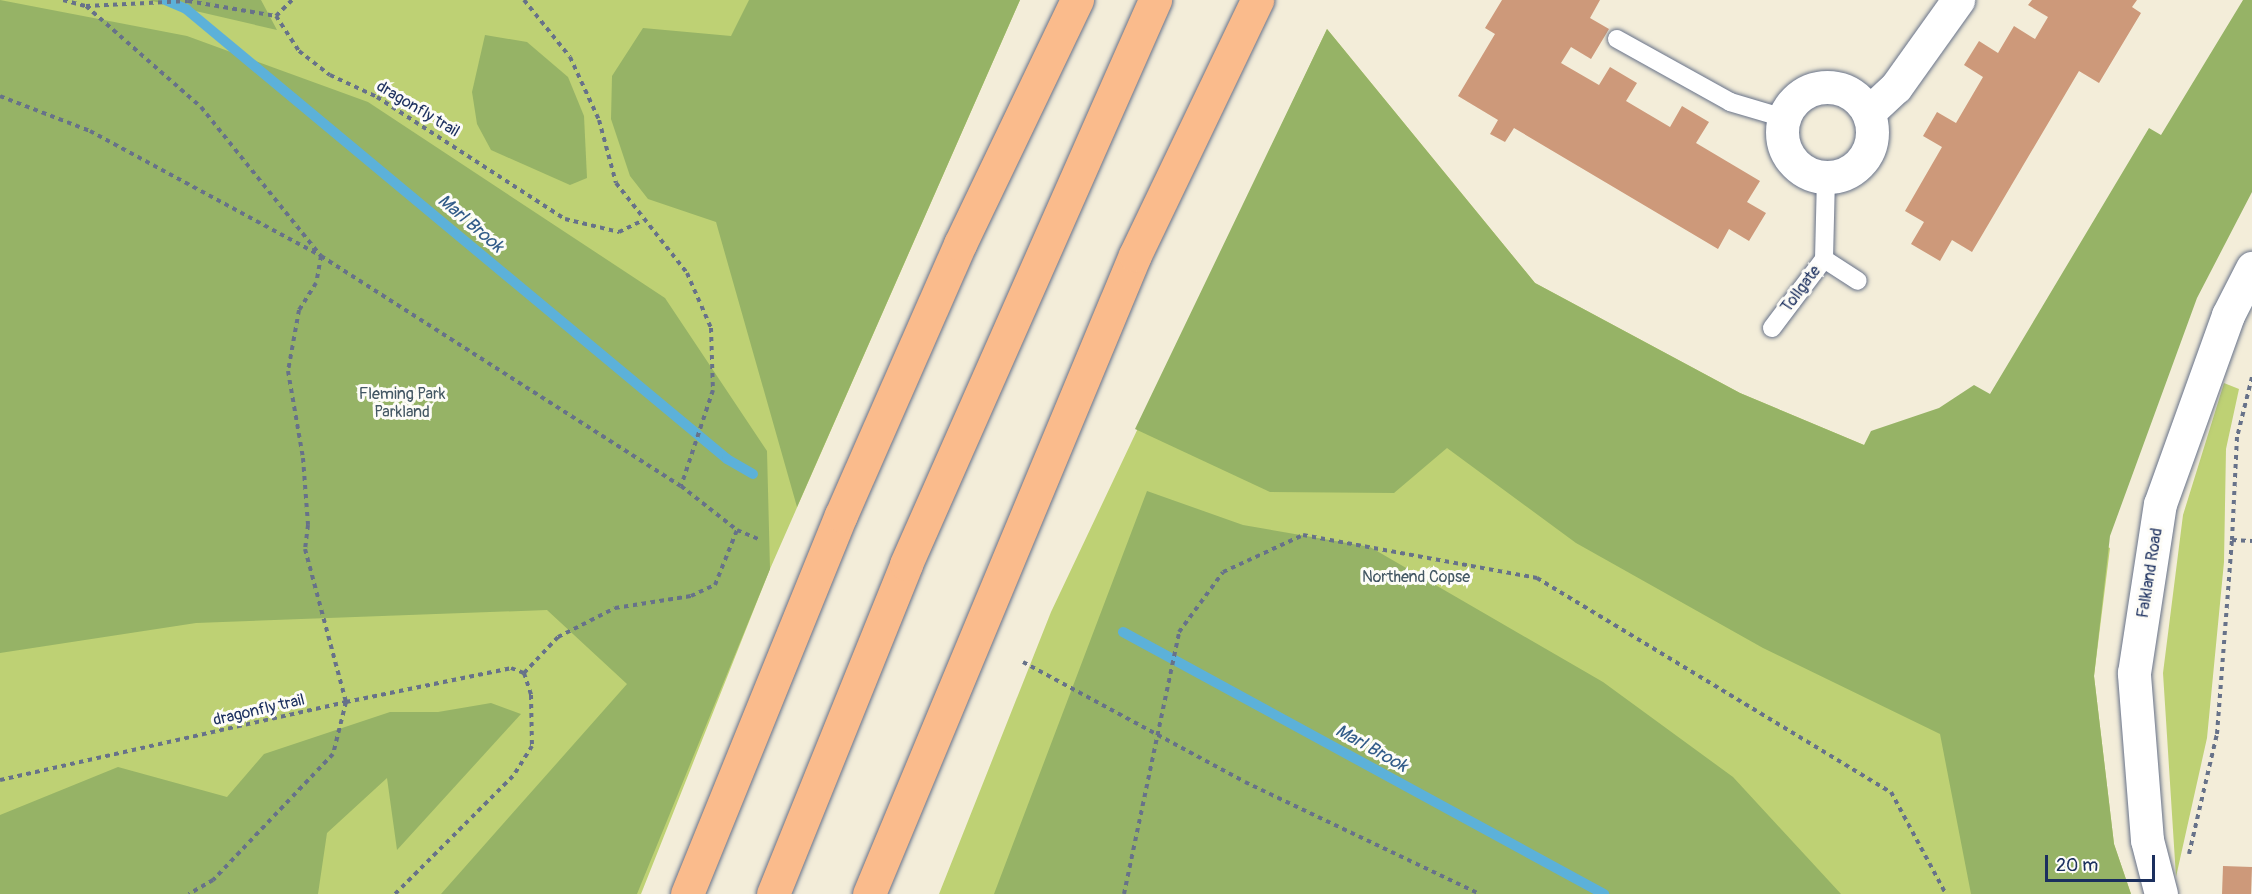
<!DOCTYPE html>
<html>
<head>
<meta charset="utf-8">
<style>
  body { margin:0 }
  #map { position:relative; width:2252px; height:894px; overflow:hidden; background:#f3edd9; font-family:Pangolin,sans-serif }
  div>[style] { position:absolute }
  .green>* { inset:0; background:#bed174 }
  .forest>* { inset:0; background:#96b366 }
  .stream>* { height:10px; margin:-5px; padding:0 5px; transform-origin:5px; border-radius:5px; background:#5cb1d9 }
  .building>* { inset:0; background:#cd997a; transform-origin:0 0 }
  .path>* { height:4px; margin-top:-2px; transform-origin:0; background:repeating-linear-gradient(90deg,#677289 0 4.5px,transparent 0 9px) }
  .roads { filter:drop-shadow(0 0 2px #677289) drop-shadow(0 0 2px #677289) }
  .service>* { height:18px; margin:-9px; padding:0 9px; transform-origin:9px; border-radius:9px; background:#fff }
  .minor>* { height:33px; margin:-16.5px; padding:0 16.5px; transform-origin:16.5px; border-radius:16.5px; background:#fff }
  .minor>.ring { margin:-16.5px; padding:0; box-sizing:content-box; background:none; border:33px solid #fff; border-radius:50% }
  .motorway>* { height:33px; margin:-16.5px; padding:0 16.5px; transform-origin:16.5px; border-radius:16.5px; background:#fabb8c }
  span { translate:-50% -50%; white-space:nowrap; text-align:center; line-height:1.15; -webkit-text-stroke:6px #fdfcf7; paint-order:stroke }
  .street-label { font-size:16px; color:#1b2f5e }
  .park-label { font-size:16px; color:#445864 }
  .water-label { font-size:18px; color:#325c89; font-style:italic }
  .scale { position:absolute; left:2045px; top:855px; width:110px; height:27px; box-sizing:border-box; border:3px solid #1b2f5e; border-top:0; padding-left:8px; font-size:18px; line-height:21px; white-space:nowrap; color:#1b2f5e; -webkit-text-stroke:4px #fdfcf7; paint-order:stroke }
</style>
</head>
<body>
<div id="map">
  <div class="green">
    <div style="clip-path:polygon(0 0,1020px 0,770px 569px,641px 894px,0 894px)"></div>
    <div style="clip-path:polygon(1327px 29px,1535px 283px,1740px 393px,2110px 548px,2094px 676px,2114px 844px,2131px 894px,939px 894px,1051px 612px)"></div>
    <div style="clip-path:polygon(2224px 383px,2239px 389px,2226px 449px,2224px 562px,2207px 738px,2176px 877px,2163px 673px,2183px 515px)"></div>
  </div>
  <div class="forest">
    <div style="clip-path:polygon(0 0,187px 36px,368px 102px,665px 298px,767px 451px,770px 569px,637px 894px,441px 894px,627px 684px,547px 610px,196px 623px,0 653px)"></div>
    <div style="clip-path:polygon(148px 0,261px 0,277px 30px)"></div>
    <div style="clip-path:polygon(749px 0,1020px 0,797px 507px,716px 222px,648px 199px,630px 176px,611px 119px,612px 76px,643px 28px,731px 36px)"></div>
    <div style="clip-path:polygon(2243px 0,2252px 0,2252px 192px,2197px 298px,2110px 536px,2094px 676px,2114px 844px,2131px 894px,1971px 894px,1940px 734px,1763px 648px,1576px 543px,1447px 448px,1394px 493px,1270px 492px,1135px 429px,1327px 29px,1535px 283px,1740px 393px,1864px 445px,1871px 431px,1939px 408px,1974px 385px,1990px 394px,2149px 128px,2161px 135px)"></div>
    <div style="clip-path:polygon(485px 35px,527px 42px,568px 77px,584px 116px,587px 178px,570px 185px,491px 150px,477px 124px,472px 92px)"></div>
    <div style="clip-path:polygon(1147px 491px,1243px 525px,1370px 547px,1603px 682px,1733px 777px,1841px 894px,994px 894px)"></div>
    <div style="clip-path:polygon(491px 703px,521px 714px,397px 850px,387px 778px,327px 833px,318px 894px,0 894px,0 815px,118px 767px,227px 797px,264px 754px,390px 712px,438px 712px)"></div>
  </div>
  <div class="stream">
    <div style="left:165px;top:0;width:23px;rotate:23deg"></div>
    <div style="left:186px;top:9px;width:704px;rotate:39.75deg"></div>
    <div style="left:727px;top:459px;width:30px;rotate:30deg"></div>
    <div style="left:1123px;top:632px;width:548px;rotate:28.58deg"></div>
  </div>
  <div class="building">
    <div style="clip-path:polygon(1502px 0,1600px 0,1590px 18px,1609px 29px,1591px 59px,1571px 47px,1561px 63px,1599px 85px,1610px 67px,1637px 83px,1626px 101px,1670px 127px,1682px 106px,1709px 122px,1696px 143px,1760px 181px,1747px 202px,1766px 213px,1749px 241px,1729px 229px,1718px 249px,1514px 128px,1505px 142px,1490px 134px,1498px 120px,1458px 96px,1495px 34px,1485px 28px)"></div>
    <div style="clip-path:polygon(2032px 0,2137px 0,2132px 7px,2141px 13px,2099px 83px,2079px 71px,1972px 252px,1952px 240px,1940px 261px,1911px 244px,1924px 222px,1905px 211px,1942px 147px,1923px 136px,1937px 112px,1956px 123px,1983px 77px,1964px 65px,1979px 41px,1998px 53px,2014px 26px,2035px 39px,2048px 17px,2028px 5px)"></div>
    <div style="left:2223px;top:866px;width:29px;height:28px;rotate:2deg"></div>
  </div>
  <div class="path">
    <div style="left:63px;top:0;width:24px;rotate:15deg"></div>
    <div style="left:86px;top:6px;width:102px;rotate:-2.8deg"></div>
    <div style="left:188px;top:1px;width:89px;rotate:9.7deg"></div>
    <div style="left:276px;top:16px;width:42px;rotate:56.7deg"></div>
    <div style="left:299px;top:51px;width:39px;rotate:38deg"></div>
    <div style="left:330px;top:75px;width:52px;rotate:25.1deg"></div>
    <div style="left:377px;top:97px;width:224px;rotate:33deg"></div>
    <div style="left:565px;top:219px;width:56px;rotate:13.5deg"></div>
    <div style="left:619px;top:232px;width:25px;rotate:-26deg"></div>
    <div style="left:524px;top:0;width:73px;rotate:51.1deg"></div>
    <div style="left:570px;top:57px;width:69px;rotate:65.3deg"></div>
    <div style="left:599px;top:120px;width:65px;rotate:74.9deg"></div>
    <div style="left:616px;top:183px;width:115px;rotate:51.7deg"></div>
    <div style="left:687px;top:273px;width:60px;rotate:66.4deg"></div>
    <div style="left:711px;top:328px;width:62px;rotate:88.2deg"></div>
    <div style="left:713px;top:390px;width:101px;rotate:108.4deg"></div>
    <div style="left:86px;top:6px;width:153px;rotate:41.3deg"></div>
    <div style="left:201px;top:107px;width:191px;rotate:51.2deg"></div>
    <div style="left:321px;top:256px;width:27px;rotate:100deg"></div>
    <div style="left:316px;top:283px;width:32px;rotate:122deg"></div>
    <div style="left:299px;top:310px;width:62px;rotate:100.2deg"></div>
    <div style="left:288px;top:371px;width:88px;rotate:80.2deg"></div>
    <div style="left:303px;top:458px;width:67px;rotate:85.7deg"></div>
    <div style="left:308px;top:525px;width:24px;rotate:97deg"></div>
    <div style="left:305px;top:549px;width:158px;rotate:75deg"></div>
    <div style="left:346px;top:702px;width:54px;rotate:104deg"></div>
    <div style="left:333px;top:754px;width:174px;rotate:133.6deg"></div>
    <div style="left:213px;top:880px;width:28px;rotate:150deg"></div>
    <div style="left:276px;top:16px;width:23px;rotate:-45deg"></div>
    <div style="left:0;top:96px;width:97px;rotate:21.3deg"></div>
    <div style="left:90px;top:131px;width:263px;rotate:28.4deg"></div>
    <div style="left:321px;top:256px;width:427px;rotate:32.6deg"></div>
    <div style="left:681px;top:486px;width:71px;rotate:38.2deg"></div>
    <div style="left:737px;top:530px;width:25px;rotate:23deg"></div>
    <div style="left:2252px;top:377px;width:62px;rotate:104deg"></div>
    <div style="left:2237px;top:437px;width:103px;rotate:92.8deg"></div>
    <div style="left:2232px;top:540px;width:20px;rotate:3deg"></div>
    <div style="left:1023px;top:662px;width:252px;rotate:28.4deg"></div>
    <div style="left:1245px;top:782px;width:260px;rotate:25.5deg"></div>
    <div style="left:524px;top:673px;width:50px;rotate:-46.6deg"></div>
    <div style="left:558px;top:637px;width:64px;rotate:-27deg"></div>
    <div style="left:615px;top:608px;width:77px;rotate:-9deg"></div>
    <div style="left:691px;top:596px;width:26px;rotate:-25deg"></div>
    <div style="left:715px;top:585px;width:59px;rotate:-68.2deg"></div>
    <div style="left:0;top:780px;width:355px;rotate:-12.7deg"></div>
    <div style="left:346px;top:702px;width:168px;rotate:-11.6deg"></div>
    <div style="left:511px;top:668px;width:14px;rotate:21deg"></div>
    <div style="left:524px;top:673px;width:23px;rotate:72deg"></div>
    <div style="left:531px;top:695px;width:51px;rotate:88.9deg"></div>
    <div style="left:532px;top:746px;width:36px;rotate:122deg"></div>
    <div style="left:513px;top:776px;width:167px;rotate:135deg"></div>
    <div style="left:2189px;top:854px;width:123px;rotate:-76.9deg"></div>
    <div style="left:2217px;top:734px;width:195px;rotate:-85.6deg"></div>
    <div style="left:1124px;top:894px;width:268px;rotate:-78.1deg"></div>
    <div style="left:1179px;top:632px;width:74px;rotate:-53.7deg"></div>
    <div style="left:1223px;top:572px;width:88px;rotate:-24.8deg"></div>
    <div style="left:1303px;top:535px;width:238px;rotate:10.4deg"></div>
    <div style="left:1537px;top:578px;width:414px;rotate:31.2deg"></div>
    <div style="left:1891px;top:792px;width:116px;rotate:61.7deg"></div>
  </div>
  <div class="roads">
    <div class="service">
      <div style="left:1617px;top:39px;width:129px;rotate:29.1deg"></div>
      <div style="left:1730px;top:102px;width:56px;rotate:16.5deg"></div>
      <div style="left:1824px;top:259px;width:40px;rotate:32.9deg"></div>
      <div style="left:1772px;top:328px;width:86px;rotate:-53deg"></div>
      <div style="left:1824px;top:259px;width:82px;rotate:-88.6deg"></div>
    </div>
    <div class="minor">
      <div class="ring" style="left:1782px;top:87px;width:57px;height:57px"></div>
      <div style="left:1869px;top:112px;width:37px;rotate:-43deg"></div>
      <div style="left:1896px;top:87px;width:107px;rotate:-54.5deg"></div>
      <div style="left:2161px;top:894px;width:56px;rotate:-104.5deg"></div>
      <div style="left:2147px;top:840px;width:168px;rotate:-94.5deg"></div>
      <div style="left:2134px;top:673px;width:171px;rotate:-81.3deg"></div>
      <div style="left:2160px;top:504px;width:201px;rotate:-70.2deg"></div>
      <div style="left:2228px;top:315px;width:53px;rotate:-62.9deg"></div>
    </div>
    <div class="motorway">
      <div style="left:687px;top:894px;width:409px;rotate:-67.9deg"></div>
      <div style="left:841px;top:515px;width:296px;rotate:-66.3deg"></div>
      <div style="left:960px;top:244px;width:271px;rotate:-64.4deg"></div>
      <div style="left:773px;top:894px;width:356px;rotate:-68deg"></div>
      <div style="left:906px;top:564px;width:617px;rotate:-66.18deg"></div>
      <div style="left:869px;top:894px;width:692px;rotate:-67.4deg"></div>
      <div style="left:1135px;top:255px;width:283px;rotate:-64.4deg"></div>
    </div>
  </div>
  <div class="street-label">
    <span style="left:418px;top:109px;rotate:31deg">dragonfly trail</span>
    <span style="left:1801px;top:289px;rotate:-53deg">Tollgate</span>
    <span style="left:2150px;top:573px;rotate:-81deg">Falkland Road</span>
    <span style="left:259px;top:710px;rotate:-13deg">dragonfly trail</span>
  </div>
  <div class="park-label">
    <span style="left:402px;top:403px">Fleming Park<br>Parkland</span>
    <span style="left:1416px;top:577px">Northend Copse</span>
  </div>
  <div class="water-label">
    <span style="left:470px;top:224px;rotate:40deg">Marl Brook</span>
    <span style="left:1371px;top:749px;rotate:29deg">Marl Brook</span>
  </div>
  <div class="scale">20 m</div>
</div>
</body>
</html>
